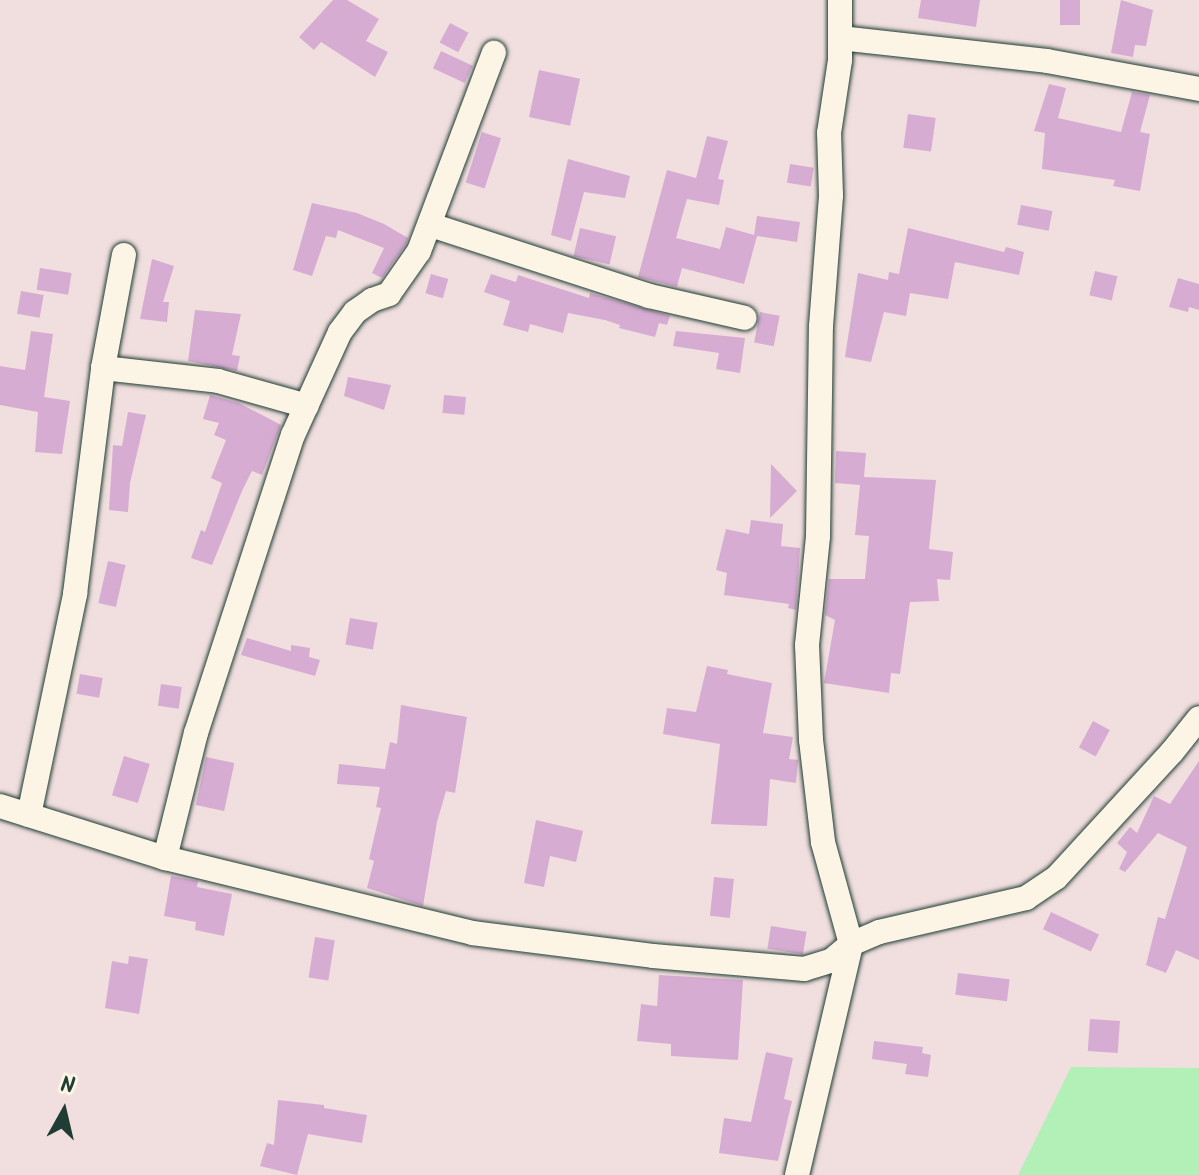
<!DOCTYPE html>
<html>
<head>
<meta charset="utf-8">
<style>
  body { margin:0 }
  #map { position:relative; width:1199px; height:1175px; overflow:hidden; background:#f1dfdf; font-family:Kalam,sans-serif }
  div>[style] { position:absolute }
  .green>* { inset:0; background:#b2f0b7 }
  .building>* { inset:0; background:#d6acd2; transform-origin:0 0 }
  .roads { filter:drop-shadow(0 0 2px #1f3d34) drop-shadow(0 0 2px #1f3d34) }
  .minor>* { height:24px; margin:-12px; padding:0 12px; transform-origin:12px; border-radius:12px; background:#fcf5e5 }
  span { translate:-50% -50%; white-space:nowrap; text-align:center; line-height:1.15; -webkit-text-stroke:6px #fcf5e5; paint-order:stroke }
  .north { position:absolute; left:24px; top:1071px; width:80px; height:80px; -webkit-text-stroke:6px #fcf5e5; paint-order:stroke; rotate:8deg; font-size:22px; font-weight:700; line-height:32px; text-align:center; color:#1f3d34 }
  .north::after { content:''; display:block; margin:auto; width:28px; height:36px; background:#1f3d34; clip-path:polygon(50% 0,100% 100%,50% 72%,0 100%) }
</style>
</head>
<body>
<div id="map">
  <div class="green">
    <div style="clip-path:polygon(1071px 1067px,1199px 1068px,1199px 1175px,1018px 1175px)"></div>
  </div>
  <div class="building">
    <div style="clip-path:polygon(333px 0,347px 0,379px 19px,366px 41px,388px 52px,375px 77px,321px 42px,314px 50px,299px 37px)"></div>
    <div style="clip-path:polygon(921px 0,980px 0,976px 27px,918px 18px)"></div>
    <div style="left:1060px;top:0;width:20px;height:25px"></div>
    <div style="clip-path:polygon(1121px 0,1153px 10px,1146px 46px,1135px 45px,1133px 57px,1111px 53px)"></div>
    <div style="left:450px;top:23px;width:21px;height:22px;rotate:28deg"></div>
    <div style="left:441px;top:51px;width:35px;height:19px;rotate:25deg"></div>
    <div style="left:539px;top:70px;width:42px;height:48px;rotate:12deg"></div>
    <div style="clip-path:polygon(1049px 84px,1066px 88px,1058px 118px,1121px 132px,1132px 92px,1150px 95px,1140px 132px,1150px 134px,1140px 191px,1113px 186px,1115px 180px,1042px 169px,1045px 133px,1034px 131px)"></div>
    <div style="left:908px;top:114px;width:28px;height:34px;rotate:8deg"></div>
    <div style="left:482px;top:132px;width:20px;height:53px;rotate:18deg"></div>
    <div style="clip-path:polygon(707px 136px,728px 141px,718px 179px,724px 180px,719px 205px,687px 199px,676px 238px,720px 249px,726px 227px,754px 235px,757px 216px,800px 222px,797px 242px,757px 236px,744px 284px,682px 268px,677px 287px,638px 277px,667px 170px,696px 178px)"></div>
    <div style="clip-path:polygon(568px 159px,630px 176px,625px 198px,584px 192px,571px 241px,551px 235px)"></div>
    <div style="left:790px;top:164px;width:24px;height:19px;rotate:9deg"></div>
    <div style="clip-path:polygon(312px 203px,357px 213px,384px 224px,408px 238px,406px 244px,382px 278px,372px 273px,384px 248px,338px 230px,336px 238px,326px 236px,312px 276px,293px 270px)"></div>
    <div style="left:1021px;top:205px;width:32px;height:20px;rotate:11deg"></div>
    <div style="left:580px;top:228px;width:37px;height:29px;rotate:13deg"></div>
    <div style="clip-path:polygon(908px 228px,1004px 252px,1006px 247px,1024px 252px,1019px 275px,955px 262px,948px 299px,910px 293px,906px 316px,884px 312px,871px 362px,845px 357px,858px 273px,888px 280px,889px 272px,899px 274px)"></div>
    <div style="clip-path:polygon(152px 259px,174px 266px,163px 302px,169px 302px,167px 322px,140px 319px)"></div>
    <div style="left:40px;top:268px;width:32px;height:22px;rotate:9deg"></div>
    <div style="left:1095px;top:271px;width:23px;height:25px;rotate:13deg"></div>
    <div style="left:431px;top:274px;width:18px;height:20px;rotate:16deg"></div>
    <div style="clip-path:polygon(491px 274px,516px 282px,518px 275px,589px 298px,590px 293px,670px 316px,667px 325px,659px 323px,655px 337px,619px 328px,620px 325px,605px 320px,568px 313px,563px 333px,530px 324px,528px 332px,503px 325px,510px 301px,484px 292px)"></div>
    <div style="clip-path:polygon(1178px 278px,1199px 284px,1199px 310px,1189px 307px,1188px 312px,1169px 307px)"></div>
    <div style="left:21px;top:291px;width:23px;height:23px;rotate:10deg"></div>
    <div style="clip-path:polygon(195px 310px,241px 314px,232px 355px,240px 356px,237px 371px,188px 361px)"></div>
    <div style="left:760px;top:312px;width:20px;height:31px;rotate:11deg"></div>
    <div style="clip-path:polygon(31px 331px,53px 334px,44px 397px,70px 401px,62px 454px,35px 452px,38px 412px,0 405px,0 366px,25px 370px)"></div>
    <div style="clip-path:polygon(676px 331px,745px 338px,740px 373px,716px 369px,719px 353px,673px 346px)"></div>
    <div style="clip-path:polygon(348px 377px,391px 385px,384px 410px,344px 396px)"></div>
    <div style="clip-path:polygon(210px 395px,239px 403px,281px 425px,262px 475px,252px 471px,242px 491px,212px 565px,191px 558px,201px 530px,205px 532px,222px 483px,211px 478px,226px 440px,214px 435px,219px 423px,203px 419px)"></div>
    <div style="left:444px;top:395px;width:22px;height:18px;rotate:5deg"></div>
    <div style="clip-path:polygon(128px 412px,146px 415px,130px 483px,128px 512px,109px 510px,113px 445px,122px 446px)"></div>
    <div style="clip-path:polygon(836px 451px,866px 453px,864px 477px,936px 480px,929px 549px,953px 552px,950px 580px,937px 579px,939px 601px,910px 602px,900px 674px,891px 673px,889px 693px,824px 683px,835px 620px,825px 615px,829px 579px,865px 579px,869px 536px,855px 535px,860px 485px,835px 483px)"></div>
    <div style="clip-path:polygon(771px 464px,797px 491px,770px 518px)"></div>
    <div style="clip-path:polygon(751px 520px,783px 524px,781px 546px,800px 548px,796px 610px,788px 608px,789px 604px,724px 595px,727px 573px,716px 570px,726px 529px,749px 534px)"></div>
    <div style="left:108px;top:561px;width:18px;height:43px;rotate:13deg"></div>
    <div style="left:350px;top:618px;width:28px;height:27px;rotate:10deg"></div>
    <div style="clip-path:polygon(247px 638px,291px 651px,291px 645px,310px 648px,309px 657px,320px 660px,315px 676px,241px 655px)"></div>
    <div style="clip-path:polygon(707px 666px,728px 670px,727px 674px,772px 683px,763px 733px,793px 737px,789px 759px,798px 760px,796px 783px,770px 779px,767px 826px,711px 824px,720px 744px,663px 734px,667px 708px,696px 712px)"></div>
    <div style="left:80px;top:674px;width:23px;height:20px;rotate:10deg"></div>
    <div style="left:161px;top:684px;width:21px;height:22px;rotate:8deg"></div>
    <div style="clip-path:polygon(401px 705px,467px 717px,455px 793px,446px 791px,437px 822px,423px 906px,367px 888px,374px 861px,369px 859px,381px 808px,376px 807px,380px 787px,337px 784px,339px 764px,385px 769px,390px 742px,397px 744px)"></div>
    <div style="left:1093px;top:721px;width:19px;height:30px;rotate:28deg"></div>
    <div style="left:124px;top:756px;width:27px;height:41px;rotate:17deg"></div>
    <div style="left:206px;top:757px;width:29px;height:49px;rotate:12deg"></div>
    <div style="clip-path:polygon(1199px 761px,1199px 960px,1176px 950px,1166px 973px,1146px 965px,1158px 917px,1165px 919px,1187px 847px,1158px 833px,1125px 872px,1119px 869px,1127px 852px,1117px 843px,1130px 827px,1137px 833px,1154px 796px,1170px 804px)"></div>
    <div style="clip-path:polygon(536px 820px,583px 831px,576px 862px,550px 856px,544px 887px,524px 883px)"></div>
    <div style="clip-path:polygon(171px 876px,198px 881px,197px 887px,232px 894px,224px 936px,195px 930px,196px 922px,164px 916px)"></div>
    <div style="left:714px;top:877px;width:20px;height:39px;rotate:6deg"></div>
    <div style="left:1051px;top:912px;width:53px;height:19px;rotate:25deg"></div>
    <div style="left:771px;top:926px;width:36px;height:23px;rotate:9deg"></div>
    <div style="left:315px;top:937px;width:20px;height:41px;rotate:9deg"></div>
    <div style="clip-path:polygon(129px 956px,148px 959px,139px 1014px,105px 1008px,112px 961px,128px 964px)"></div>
    <div style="left:958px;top:973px;width:52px;height:22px;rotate:7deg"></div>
    <div style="clip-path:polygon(659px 975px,743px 980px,738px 1060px,671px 1056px,671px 1044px,637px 1041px,641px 1004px,657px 1006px)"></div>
    <div style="left:1090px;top:1019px;width:30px;height:32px;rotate:4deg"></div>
    <div style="clip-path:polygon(874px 1041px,923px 1047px,922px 1053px,931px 1055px,928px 1077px,905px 1074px,907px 1064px,872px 1059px)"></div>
    <div style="clip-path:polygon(766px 1052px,793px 1058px,784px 1099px,792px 1101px,778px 1161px,719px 1153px,724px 1118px,751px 1122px)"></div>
    <div style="clip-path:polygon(278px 1100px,324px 1105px,324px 1108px,367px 1115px,362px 1143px,308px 1134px,297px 1175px,260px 1166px,267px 1143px,274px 1145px)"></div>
  </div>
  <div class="roads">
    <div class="minor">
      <div style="left:840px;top:38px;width:208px;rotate:6.3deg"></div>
      <div style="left:1047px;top:61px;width:155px;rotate:10.4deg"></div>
      <div style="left:431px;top:225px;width:229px;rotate:18deg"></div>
      <div style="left:649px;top:296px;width:98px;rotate:12.9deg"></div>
      <div style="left:103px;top:368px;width:116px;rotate:6.4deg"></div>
      <div style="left:218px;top:381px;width:92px;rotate:15.7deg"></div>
      <div style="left:0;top:806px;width:173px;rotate:17.5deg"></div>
      <div style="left:165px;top:858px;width:316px;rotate:13.7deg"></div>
      <div style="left:472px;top:933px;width:182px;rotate:7.2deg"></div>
      <div style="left:653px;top:956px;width:152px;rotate:4.9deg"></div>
      <div style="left:804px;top:969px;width:28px;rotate:-17deg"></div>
      <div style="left:831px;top:961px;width:26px;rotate:-40deg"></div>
      <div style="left:851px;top:944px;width:30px;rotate:-23deg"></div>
      <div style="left:879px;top:932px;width:151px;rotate:-13deg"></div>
      <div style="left:1026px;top:898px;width:36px;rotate:-34deg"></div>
      <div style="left:1056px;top:878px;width:171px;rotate:-47.4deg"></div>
      <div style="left:1172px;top:752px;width:43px;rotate:-51.5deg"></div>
      <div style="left:29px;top:815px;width:226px;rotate:-78.2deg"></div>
      <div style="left:75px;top:594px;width:228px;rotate:-82.9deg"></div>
      <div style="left:103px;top:368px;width:115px;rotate:-79.5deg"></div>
      <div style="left:165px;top:858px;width:129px;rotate:-76.1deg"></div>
      <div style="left:196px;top:733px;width:313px;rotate:-72deg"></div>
      <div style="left:293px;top:435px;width:113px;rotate:-65.5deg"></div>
      <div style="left:340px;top:332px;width:25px;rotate:-53deg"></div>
      <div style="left:355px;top:312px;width:21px;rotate:-35deg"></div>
      <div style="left:372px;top:300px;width:18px;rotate:-19deg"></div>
      <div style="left:389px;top:294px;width:52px;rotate:-55.1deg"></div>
      <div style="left:419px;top:251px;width:212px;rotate:-69.3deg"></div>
      <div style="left:797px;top:1175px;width:237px;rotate:-76.8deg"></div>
      <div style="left:851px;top:944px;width:106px;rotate:-105.4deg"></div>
      <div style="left:823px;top:842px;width:103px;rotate:-96.7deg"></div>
      <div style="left:811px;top:740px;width:95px;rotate:-92.4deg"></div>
      <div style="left:807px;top:645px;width:110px;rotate:-84.2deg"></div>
      <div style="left:818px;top:536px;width:210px;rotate:-89.2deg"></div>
      <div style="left:821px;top:326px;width:131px;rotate:-85.6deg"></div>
      <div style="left:831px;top:195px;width:62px;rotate:-91.8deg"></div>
      <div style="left:829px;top:133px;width:74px;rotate:-81.4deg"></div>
      <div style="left:840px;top:60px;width:60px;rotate:-90deg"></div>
    </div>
  </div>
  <div class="north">N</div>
</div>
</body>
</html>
